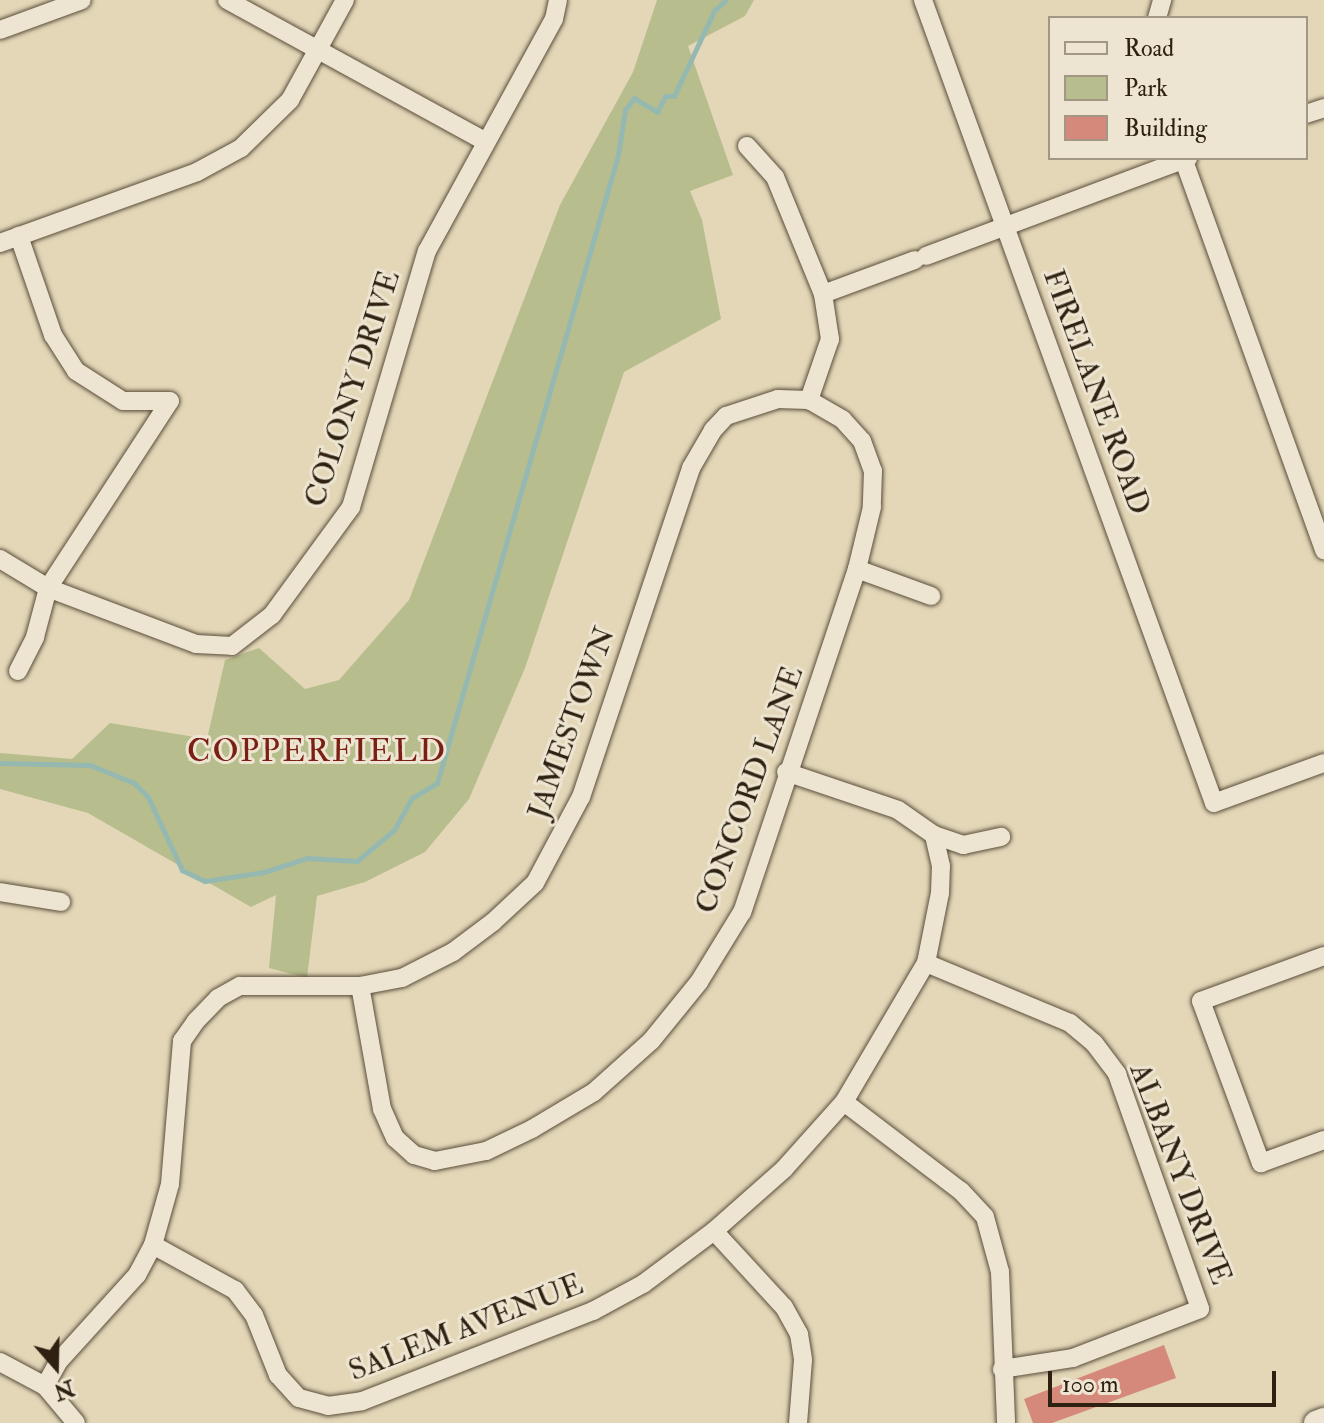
<!DOCTYPE html>
<html>
<head>
<meta charset="utf-8">
<style>
  body { margin:0 }
  #map { position:relative; width:1324px; height:1423px; overflow:hidden; background:#e3d7b8; font-family:"IM FELL Double Pica",serif }
  div>[style] { position:absolute }
  .green>* { inset:0; background:#b7bd8d }
  .stream>* { height:5px; margin:-2.5px; padding:0 2.5px; transform-origin:2.5px; border-radius:2.5px; background:#95b9b1 }
  .building>* { inset:0; background:#d4897b }
  .roads { filter:drop-shadow(0 0 2px #5b4e3b) drop-shadow(0 0 2px #5b4e3b) }
  .street>* { height:18px; margin:-9px; padding:0 9px; transform-origin:9px; border-radius:9px; background:#ede5d1 }
  .secondary>* { height:24px; margin:-12px; padding:0 12px; transform-origin:12px; border-radius:12px; background:#ede5d1 }
  span { translate:-50% -50%; white-space:nowrap; text-align:center; line-height:1.15; -webkit-text-stroke:6px #ede5d1; paint-order:stroke }
  .street-label { font-size:30px; color:#2e2111 }
  .neighbourhood-label { font-size:32px; color:#7a1f14; letter-spacing:2px }
  .legend { position:absolute; left:1048px; top:16px; width:260px; height:144px; box-sizing:border-box; background:#ede5d1; border:2px solid #a19784; margin:0; padding:10px 14px; list-style:none; font-size:24px; color:#2e2111 }
  .legend li { display:flex; align-items:center; gap:16px; height:40px }
  .legend b { width:40px; border:2px solid #a19784 }
  .north { position:absolute; left:16px; top:1327px; width:80px; height:80px; -webkit-text-stroke:6px #ede5d1; paint-order:stroke; rotate:160deg; font-size:22px; font-weight:700; line-height:32px; text-align:center; color:#2e2111 }
  .north::after { content:''; display:block; margin:auto; width:28px; height:36px; background:#2e2111; clip-path:polygon(50% 0,100% 100%,50% 72%,0 100%) }
  .scale { position:absolute; left:1048px; top:1371px; width:228px; height:36px; box-sizing:border-box; border:4px solid #2e2111; border-top:0; padding-left:10px; font-size:24px; line-height:28px; white-space:nowrap; color:#2e2111; -webkit-text-stroke:6px #ede5d1; paint-order:stroke }
</style>
</head>
<body>
<div id="map">
  <div class="green">
    <div style="clip-path:polygon(657px 0,754px 0,745px 16px,688px 46px,733px 175px,690px 191px,702px 220px,721px 319px,624px 372px,525px 668px,469px 799px,425px 852px,365px 882px,317px 896px,307px 978px,269px 968px,276px 895px,251px 907px,88px 813px,0 789px,0 753px,72px 759px,110px 723px,207px 739px,225px 660px,259px 648px,305px 689px,339px 680px,409px 600px,560px 205px,633px 72px)"></div>
  </div>
  <div class="stream">
    <div style="left:0;top:763px;width:90px;rotate:1.3deg"></div>
    <div style="left:90px;top:765px;width:48px;rotate:22.2deg"></div>
    <div style="left:134px;top:783px;width:20px;rotate:45deg"></div>
    <div style="left:148px;top:797px;width:81px;rotate:65deg"></div>
    <div style="left:182px;top:870px;width:25px;rotate:26deg"></div>
    <div style="left:205px;top:881px;width:60px;rotate:-8.7deg"></div>
    <div style="left:264px;top:872px;width:45px;rotate:-18deg"></div>
    <div style="left:307px;top:858px;width:50px;rotate:3.4deg"></div>
    <div style="left:357px;top:861px;width:48px;rotate:-40deg"></div>
    <div style="left:394px;top:830px;width:37px;rotate:-61deg"></div>
    <div style="left:412px;top:798px;width:29px;rotate:-31deg"></div>
    <div style="left:437px;top:783px;width:654px;rotate:-73.92deg"></div>
    <div style="left:618px;top:155px;width:46px;rotate:-81.2deg"></div>
    <div style="left:625px;top:110px;width:15px;rotate:-53deg"></div>
    <div style="left:634px;top:98px;width:27px;rotate:31deg"></div>
    <div style="left:657px;top:112px;width:18px;rotate:-63deg"></div>
    <div style="left:665px;top:96px;width:9px"></div>
    <div style="left:674px;top:96px;width:94px;rotate:-64.8deg"></div>
    <div style="left:714px;top:11px;width:16px;rotate:-43deg"></div>
  </div>
  <div class="building">
    <div style="clip-path:polygon(1164px 1345px,1176px 1378px,1052px 1423px,1033px 1423px,1024px 1399px)"></div>
  </div>
  <div class="roads">
    <div class="street">
      <div style="left:227px;top:0;width:295px;rotate:28.7deg"></div>
      <div style="left:923px;top:0;width:854px;rotate:70.08deg"></div>
      <div style="left:1214px;top:803px;width:117px;rotate:-20deg"></div>
      <div style="left:1157px;top:18px;width:19px;rotate:-74deg"></div>
      <div style="left:0;top:30px;width:87px;rotate:-20.1deg"></div>
      <div style="left:1306px;top:114px;width:19px;rotate:-18deg"></div>
      <div style="left:747px;top:146px;width:42px;rotate:47.9deg"></div>
      <div style="left:775px;top:177px;width:126px;rotate:67.7deg"></div>
      <div style="left:823px;top:294px;width:46px;rotate:81.2deg"></div>
      <div style="left:830px;top:339px;width:65px;rotate:109deg"></div>
      <div style="left:1183px;top:158px;width:417px;rotate:70.2deg"></div>
      <div style="left:0;top:243px;width:209px;rotate:-19.8deg"></div>
      <div style="left:197px;top:172px;width:50px;rotate:-28.6deg"></div>
      <div style="left:241px;top:148px;width:69px;rotate:-44.4deg"></div>
      <div style="left:290px;top:100px;width:114px;rotate:-61.2deg"></div>
      <div style="left:926px;top:256px;width:280px;rotate:-20.5deg"></div>
      <div style="left:823px;top:294px;width:98px;rotate:-20.3deg"></div>
      <div style="left:0;top:559px;width:56px;rotate:31.1deg"></div>
      <div style="left:48px;top:588px;width:158px;rotate:20.7deg"></div>
      <div style="left:196px;top:644px;width:36px;rotate:3deg"></div>
      <div style="left:232px;top:646px;width:51px;rotate:-37.8deg"></div>
      <div style="left:272px;top:615px;width:134px;rotate:-53.8deg"></div>
      <div style="left:351px;top:507px;width:267px;rotate:-73.5deg"></div>
      <div style="left:427px;top:251px;width:264px;rotate:-61.3deg"></div>
      <div style="left:554px;top:19px;width:19px;rotate:-78deg"></div>
      <div style="left:857px;top:569px;width:79px;rotate:20deg"></div>
      <div style="left:18px;top:671px;width:38px;rotate:-63deg"></div>
      <div style="left:35px;top:637px;width:51px;rotate:-75.1deg"></div>
      <div style="left:48px;top:588px;width:223px;rotate:-56.9deg"></div>
      <div style="left:170px;top:401px;width:47px;rotate:180deg"></div>
      <div style="left:123px;top:401px;width:56px;rotate:-147.4deg"></div>
      <div style="left:76px;top:371px;width:43px;rotate:-122.6deg"></div>
      <div style="left:53px;top:335px;width:105px;rotate:-109deg"></div>
      <div style="left:786px;top:772px;width:118px;rotate:18.7deg"></div>
      <div style="left:898px;top:810px;width:44px;rotate:34.8deg"></div>
      <div style="left:934px;top:835px;width:31px;rotate:19deg"></div>
      <div style="left:963px;top:845px;width:39px;rotate:-12deg"></div>
      <div style="left:0;top:892px;width:62px;rotate:9.3deg"></div>
      <div style="left:1324px;top:956px;width:131px;rotate:159.9deg"></div>
      <div style="left:1201px;top:1001px;width:173px;rotate:69.7deg"></div>
      <div style="left:1261px;top:1163px;width:67px;rotate:-20.1deg"></div>
      <div style="left:926px;top:963px;width:156px;rotate:22.6deg"></div>
      <div style="left:1070px;top:1023px;width:31px;rotate:40deg"></div>
      <div style="left:1094px;top:1043px;width:39px;rotate:53deg"></div>
      <div style="left:1117px;top:1074px;width:249px;rotate:70.5deg"></div>
      <div style="left:1200px;top:1309px;width:136px;rotate:158.9deg"></div>
      <div style="left:1073px;top:1358px;width:72px;rotate:171.2deg"></div>
      <div style="left:844px;top:1102px;width:147px;rotate:37.3deg"></div>
      <div style="left:961px;top:1191px;width:35px;rotate:47deg"></div>
      <div style="left:985px;top:1217px;width:57px;rotate:74.7deg"></div>
      <div style="left:1000px;top:1272px;width:151px;rotate:87.7deg"></div>
      <div style="left:714px;top:1231px;width:103px;rotate:47.4deg"></div>
      <div style="left:784px;top:1307px;width:31px;rotate:61deg"></div>
      <div style="left:799px;top:1334px;width:26px;rotate:81deg"></div>
      <div style="left:803px;top:1360px;width:63px;rotate:94.5deg"></div>
      <div style="left:153px;top:1245px;width:94px;rotate:28.8deg"></div>
      <div style="left:235px;top:1290px;width:31px;rotate:53deg"></div>
      <div style="left:254px;top:1315px;width:65px;rotate:68.2deg"></div>
      <div style="left:278px;top:1375px;width:31px;rotate:48deg"></div>
      <div style="left:299px;top:1398px;width:30px;rotate:15deg"></div>
      <div style="left:328px;top:1406px;width:34px;rotate:-8deg"></div>
      <div style="left:362px;top:1401px;width:248px;rotate:-21.3deg"></div>
      <div style="left:593px;top:1311px;width:57px;rotate:-28.4deg"></div>
      <div style="left:643px;top:1284px;width:89px;rotate:-36.7deg"></div>
      <div style="left:714px;top:1231px;width:94px;rotate:-41.5deg"></div>
      <div style="left:784px;top:1169px;width:90px;rotate:-48.2deg"></div>
      <div style="left:844px;top:1102px;width:161px;rotate:-59.5deg"></div>
      <div style="left:926px;top:963px;width:71px;rotate:-78.7deg"></div>
      <div style="left:940px;top:893px;width:27px;rotate:-88deg"></div>
      <div style="left:941px;top:866px;width:32px;rotate:-103deg"></div>
      <div style="left:0;top:1362px;width:51px;rotate:28.1deg"></div>
      <div style="left:45px;top:1386px;width:48px;rotate:50deg"></div>
      <div style="left:45px;top:1386px;width:29px;rotate:-61deg"></div>
      <div style="left:59px;top:1361px;width:116px;rotate:-47.8deg"></div>
      <div style="left:137px;top:1275px;width:34px;rotate:-62deg"></div>
      <div style="left:153px;top:1245px;width:63px;rotate:-74.4deg"></div>
      <div style="left:170px;top:1184px;width:144px;rotate:-85.2deg"></div>
      <div style="left:182px;top:1041px;width:24px;rotate:-55deg"></div>
      <div style="left:196px;top:1021px;width:32px;rotate:-46deg"></div>
      <div style="left:218px;top:998px;width:25px;rotate:-29deg"></div>
      <div style="left:240px;top:986px;width:120px"></div>
      <div style="left:360px;top:986px;width:43px;rotate:-10.8deg"></div>
      <div style="left:402px;top:978px;width:57px;rotate:-27deg"></div>
      <div style="left:453px;top:952px;width:50px;rotate:-36.9deg"></div>
      <div style="left:493px;top:922px;width:57px;rotate:-42.9deg"></div>
      <div style="left:535px;top:883px;width:98px;rotate:-61.9deg"></div>
      <div style="left:581px;top:797px;width:347px;rotate:-71.5deg"></div>
      <div style="left:691px;top:468px;width:44px;rotate:-59.9deg"></div>
      <div style="left:713px;top:430px;width:19px;rotate:-47deg"></div>
      <div style="left:726px;top:416px;width:55px;rotate:-18.1deg"></div>
      <div style="left:778px;top:399px;width:31px;rotate:2deg"></div>
      <div style="left:809px;top:400px;width:39px;rotate:30deg"></div>
      <div style="left:843px;top:420px;width:28px;rotate:48deg"></div>
      <div style="left:862px;top:441px;width:32px;rotate:70deg"></div>
      <div style="left:873px;top:471px;width:36px;rotate:92deg"></div>
      <div style="left:872px;top:507px;width:64px;rotate:103.6deg"></div>
      <div style="left:857px;top:569px;width:362px;rotate:108.5deg"></div>
      <div style="left:742px;top:912px;width:82px;rotate:121.6deg"></div>
      <div style="left:699px;top:982px;width:76px;rotate:129.1deg"></div>
      <div style="left:651px;top:1041px;width:76px;rotate:138.2deg"></div>
      <div style="left:594px;top:1092px;width:72px;rotate:149.2deg"></div>
      <div style="left:532px;top:1129px;width:51px;rotate:154.4deg"></div>
      <div style="left:486px;top:1151px;width:52px;rotate:168.9deg"></div>
      <div style="left:435px;top:1161px;width:22px;rotate:-164deg"></div>
      <div style="left:414px;top:1155px;width:25px;rotate:-138deg"></div>
      <div style="left:395px;top:1138px;width:32px;rotate:-114deg"></div>
      <div style="left:382px;top:1109px;width:125px;rotate:-100.1deg"></div>
    </div>
    <div class="secondary">
      <div style="left:1316px;top:1423px;width:9px;rotate:-21deg"></div>
    </div>
  </div>
  <div class="street-label">
    <span style="left:353px;top:389px;rotate:-72deg">COLONY DRIVE</span>
    <span style="left:1096px;top:392px;rotate:70deg">FIRELANE ROAD</span>
    <span style="left:572px;top:723px;rotate:-70deg">JAMESTOWN</span>
    <span style="left:750px;top:790px;rotate:-70deg">CONCORD LANE</span>
    <span style="left:1180px;top:1174px;rotate:69deg">ALBANY DRIVE</span>
    <span style="left:466px;top:1328px;rotate:-21deg">SALEM AVENUE</span>
  </div>
  <div class="neighbourhood-label">
    <span style="left:317px;top:751px">COPPERFIELD</span>
  </div>
  <ul class="legend">
  <li><b style="height:10px;background:#ede5d1"></b>Road</li>
  <li><b style="height:22px;background:#b7bd8d"></b>Park</li>
  <li><b style="height:22px;background:#d4897b"></b>Building</li>
  </ul>
  <div class="north">N</div>
  <div class="scale">100 m</div>
</div>
</body>
</html>
